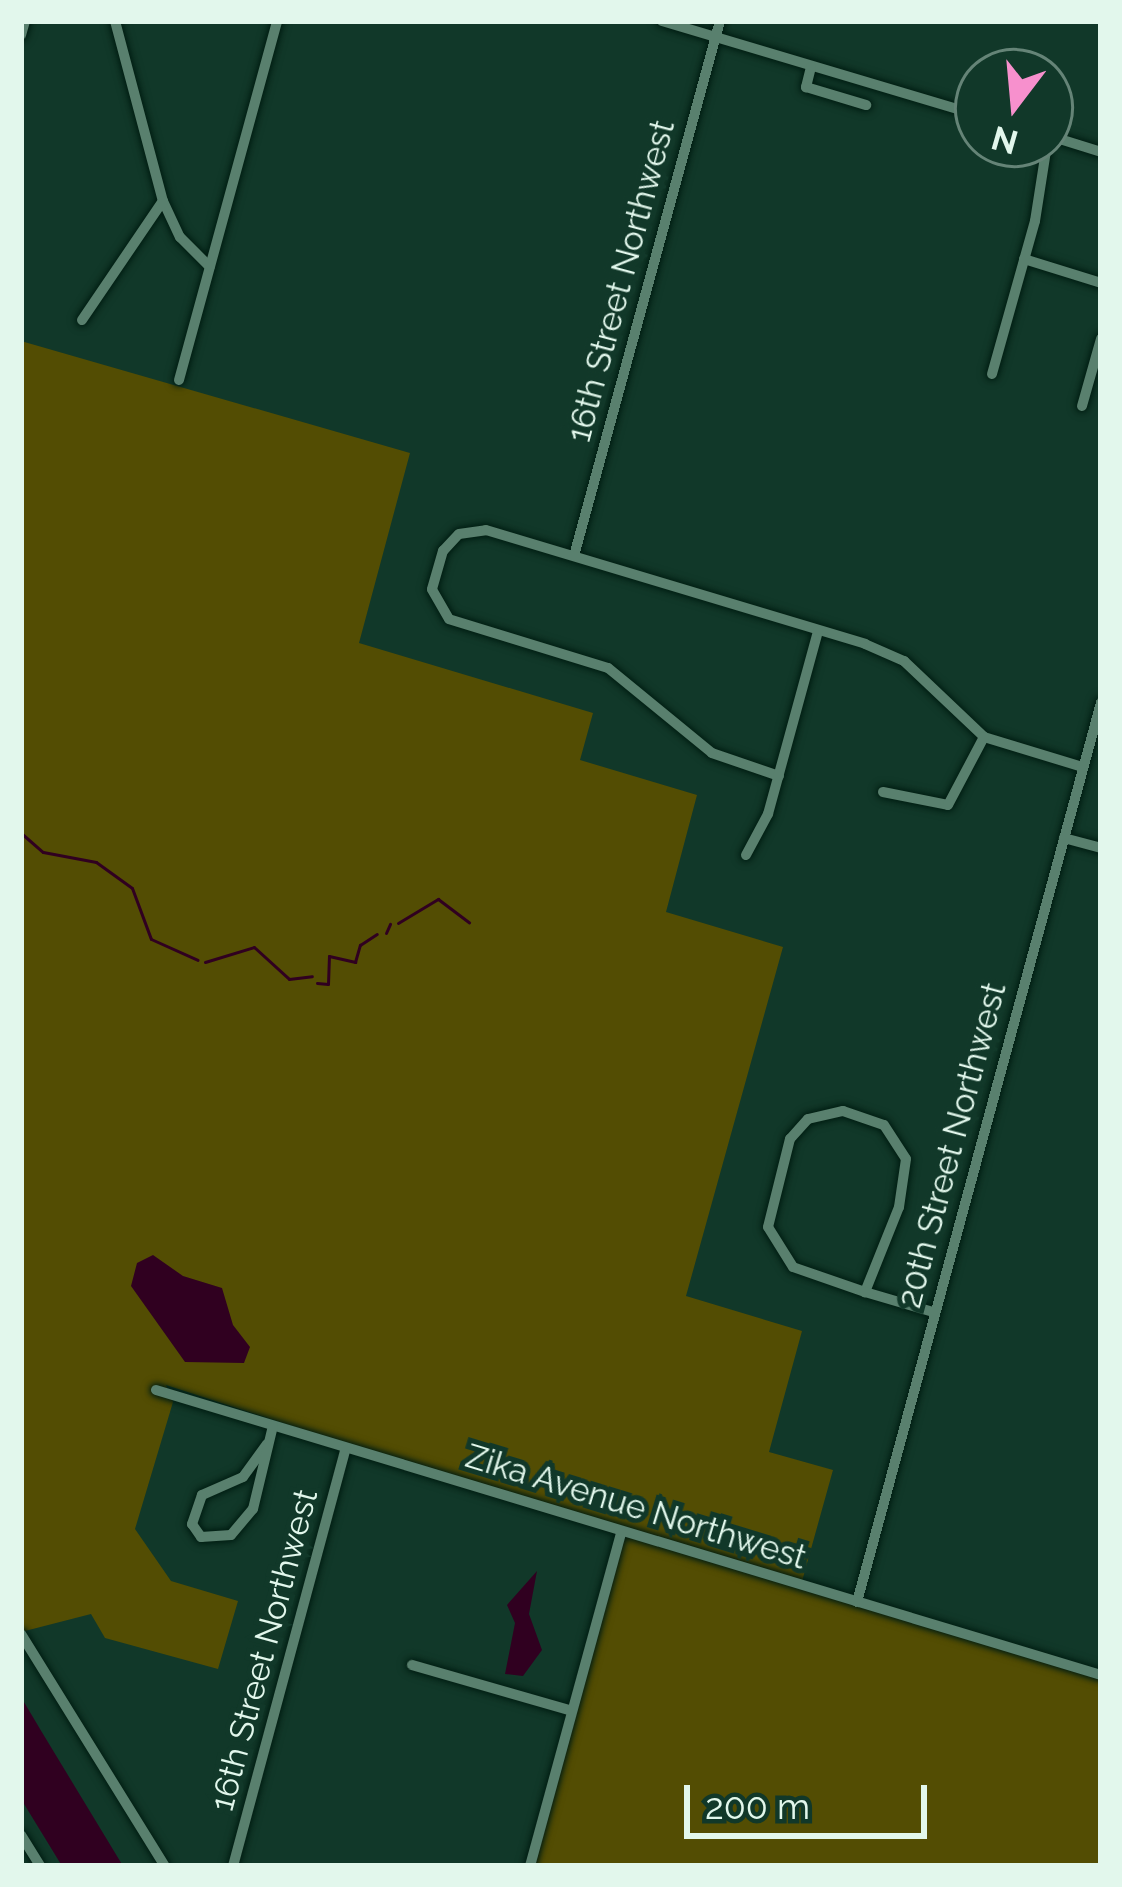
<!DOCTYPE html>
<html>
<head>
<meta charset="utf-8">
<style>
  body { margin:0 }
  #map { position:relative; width:1122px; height:1887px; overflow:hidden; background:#113829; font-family:Raleway,sans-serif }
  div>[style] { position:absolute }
  .green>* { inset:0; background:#534d03 }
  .water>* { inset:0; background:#300020 }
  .stream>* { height:3px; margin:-1.5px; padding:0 1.5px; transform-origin:1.5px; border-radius:1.5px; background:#300020 }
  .roads { filter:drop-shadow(0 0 3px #011d12) drop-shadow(0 0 3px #011d12) }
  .minor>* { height:10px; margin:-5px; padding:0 5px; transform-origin:5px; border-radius:5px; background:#59806e }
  span { translate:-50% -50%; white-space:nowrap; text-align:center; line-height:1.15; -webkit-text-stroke:10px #113829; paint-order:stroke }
  .street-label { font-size:33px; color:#e2f7ec }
  .frame { position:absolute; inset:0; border:24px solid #e2f7ec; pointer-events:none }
  .north { position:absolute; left:954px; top:48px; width:120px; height:120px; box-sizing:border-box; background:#113829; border:3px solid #658477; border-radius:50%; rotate:196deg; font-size:33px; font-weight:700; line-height:48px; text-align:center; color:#e2f7ec }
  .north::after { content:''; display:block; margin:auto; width:42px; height:54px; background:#f790cd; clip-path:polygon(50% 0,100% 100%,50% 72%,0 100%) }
  .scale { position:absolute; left:684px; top:1785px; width:243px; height:54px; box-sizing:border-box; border:6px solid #e2f7ec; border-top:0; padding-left:15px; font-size:36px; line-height:42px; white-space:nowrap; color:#e2f7ec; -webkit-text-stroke:9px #113829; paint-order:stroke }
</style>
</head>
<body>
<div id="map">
  <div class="green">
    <div style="clip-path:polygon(21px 341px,410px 453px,359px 643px,593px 713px,580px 760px,697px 795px,666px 912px,783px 947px,686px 1296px,802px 1331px,769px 1452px,833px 1470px,801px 1585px,1101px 1675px,1101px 1866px,530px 1866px,621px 1533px,166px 1385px,173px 1402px,135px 1529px,171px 1581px,238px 1601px,218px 1669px,105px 1638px,91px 1614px,21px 1632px)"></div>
  </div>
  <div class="water">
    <div style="clip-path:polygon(153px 1255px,183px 1276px,222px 1288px,233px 1325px,250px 1347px,244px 1363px,185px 1362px,131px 1286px,137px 1263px)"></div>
    <div style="clip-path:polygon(537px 1571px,529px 1614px,542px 1650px,523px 1676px,505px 1674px,515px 1623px,507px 1605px)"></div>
    <div style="clip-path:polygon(21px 1697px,40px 1729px,123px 1866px,62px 1866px,21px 1799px)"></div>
  </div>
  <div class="stream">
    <div style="left:21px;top:833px;width:29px;rotate:41deg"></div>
    <div style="left:43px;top:852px;width:54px;rotate:10.7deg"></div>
    <div style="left:96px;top:862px;width:44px;rotate:35.8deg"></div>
    <div style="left:132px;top:888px;width:54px;rotate:69.6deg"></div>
    <div style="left:151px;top:939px;width:51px;rotate:24.1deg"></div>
    <div style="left:398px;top:923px;width:47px;rotate:-31deg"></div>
    <div style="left:438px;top:899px;width:39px;rotate:37deg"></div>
    <div style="left:386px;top:933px;width:10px;rotate:-66deg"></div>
    <div style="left:205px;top:962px;width:51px;rotate:-17deg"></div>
    <div style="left:254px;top:947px;width:47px;rotate:42.4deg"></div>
    <div style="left:289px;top:979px;width:23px;rotate:-7deg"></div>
    <div style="left:317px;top:983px;width:11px;rotate:5deg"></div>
    <div style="left:328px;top:984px;width:28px;rotate:-88deg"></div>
    <div style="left:329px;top:956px;width:27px;rotate:13deg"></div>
    <div style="left:355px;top:962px;width:18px;rotate:-74deg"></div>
    <div style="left:360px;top:945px;width:20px;rotate:-33deg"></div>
  </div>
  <div class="roads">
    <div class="minor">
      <div style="left:115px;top:21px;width:186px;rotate:75.1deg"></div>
      <div style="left:163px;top:201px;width:40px;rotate:65deg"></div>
      <div style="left:180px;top:237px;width:42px;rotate:45deg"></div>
      <div style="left:662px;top:21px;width:330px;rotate:16.6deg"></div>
      <div style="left:21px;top:35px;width:15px;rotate:-74deg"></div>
      <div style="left:811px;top:67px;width:21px;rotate:104deg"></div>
      <div style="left:806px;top:87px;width:63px;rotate:16.7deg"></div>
      <div style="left:1050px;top:136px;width:53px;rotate:17.4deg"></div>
      <div style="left:1024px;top:259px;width:81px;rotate:17.3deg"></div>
      <div style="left:82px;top:320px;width:144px;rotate:-55.8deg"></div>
      <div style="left:992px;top:374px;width:159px;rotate:-74.3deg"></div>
      <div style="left:1035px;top:221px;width:78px;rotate:-81.1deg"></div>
      <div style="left:179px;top:380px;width:372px;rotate:-74.7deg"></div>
      <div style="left:1082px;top:406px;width:70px;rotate:-74.2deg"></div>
      <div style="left:574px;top:556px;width:555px;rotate:-74.74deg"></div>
      <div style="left:779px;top:776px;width:71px;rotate:-161.1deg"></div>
      <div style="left:712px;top:753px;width:134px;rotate:-140.7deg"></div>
      <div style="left:608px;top:668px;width:166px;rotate:-162.9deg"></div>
      <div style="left:449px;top:619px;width:34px;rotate:-120deg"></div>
      <div style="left:432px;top:589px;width:40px;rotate:-74deg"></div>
      <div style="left:443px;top:551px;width:23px;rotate:-47deg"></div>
      <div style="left:459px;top:534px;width:27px;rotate:-8deg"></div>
      <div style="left:486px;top:530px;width:396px;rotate:16.7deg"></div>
      <div style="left:865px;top:644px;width:43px;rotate:23.6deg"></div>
      <div style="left:904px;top:661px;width:110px;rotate:43.5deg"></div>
      <div style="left:984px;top:737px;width:103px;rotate:16.9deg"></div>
      <div style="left:883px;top:792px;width:66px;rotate:11.3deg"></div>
      <div style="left:948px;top:805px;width:77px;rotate:-62.1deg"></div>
      <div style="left:1064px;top:838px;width:38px;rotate:15deg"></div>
      <div style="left:746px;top:855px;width:47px;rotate:-61.8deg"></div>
      <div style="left:768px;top:814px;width:190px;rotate:-74.7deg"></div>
      <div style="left:843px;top:1111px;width:43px;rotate:18.9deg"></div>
      <div style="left:884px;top:1125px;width:40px;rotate:57.1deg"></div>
      <div style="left:906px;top:1159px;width:49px;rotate:98.3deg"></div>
      <div style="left:899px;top:1207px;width:92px;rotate:111.8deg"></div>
      <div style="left:865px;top:1292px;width:76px;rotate:-160.9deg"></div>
      <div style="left:793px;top:1267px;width:47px;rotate:-122deg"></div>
      <div style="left:768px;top:1227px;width:91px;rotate:-76deg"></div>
      <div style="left:790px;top:1139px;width:27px;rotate:-48deg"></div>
      <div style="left:808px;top:1119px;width:36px;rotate:-13deg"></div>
      <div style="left:865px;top:1292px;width:71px;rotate:16.4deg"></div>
      <div style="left:156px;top:1390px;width:987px;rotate:16.78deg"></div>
      <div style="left:267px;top:1444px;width:41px;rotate:126deg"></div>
      <div style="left:243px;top:1477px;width:45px;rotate:156.3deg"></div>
      <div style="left:202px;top:1495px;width:31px;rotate:109deg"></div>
      <div style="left:192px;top:1524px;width:16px;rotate:55deg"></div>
      <div style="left:201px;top:1537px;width:30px;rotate:-4deg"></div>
      <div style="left:231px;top:1535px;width:34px;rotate:-50deg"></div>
      <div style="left:253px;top:1509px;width:85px;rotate:-76.5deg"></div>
      <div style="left:857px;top:1602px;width:932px;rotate:-74.82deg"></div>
      <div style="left:21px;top:1634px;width:273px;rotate:58.2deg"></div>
      <div style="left:412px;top:1665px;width:166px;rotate:16deg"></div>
      <div style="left:21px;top:1835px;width:36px;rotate:58deg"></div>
      <div style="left:233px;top:1866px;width:433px;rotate:-74.9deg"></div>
      <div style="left:530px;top:1866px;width:345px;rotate:-74.7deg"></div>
    </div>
  </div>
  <div class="street-label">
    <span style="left:621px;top:281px;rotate:-75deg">16th Street Northwest</span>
    <span style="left:952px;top:1145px;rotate:-75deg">20th Street Northwest</span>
    <span style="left:636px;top:1507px;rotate:17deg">Zika Avenue Northwest</span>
    <span style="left:264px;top:1650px;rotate:-75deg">16th Street Northwest</span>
  </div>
  <div class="frame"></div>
  <div class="north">N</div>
  <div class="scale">200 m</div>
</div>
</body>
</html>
